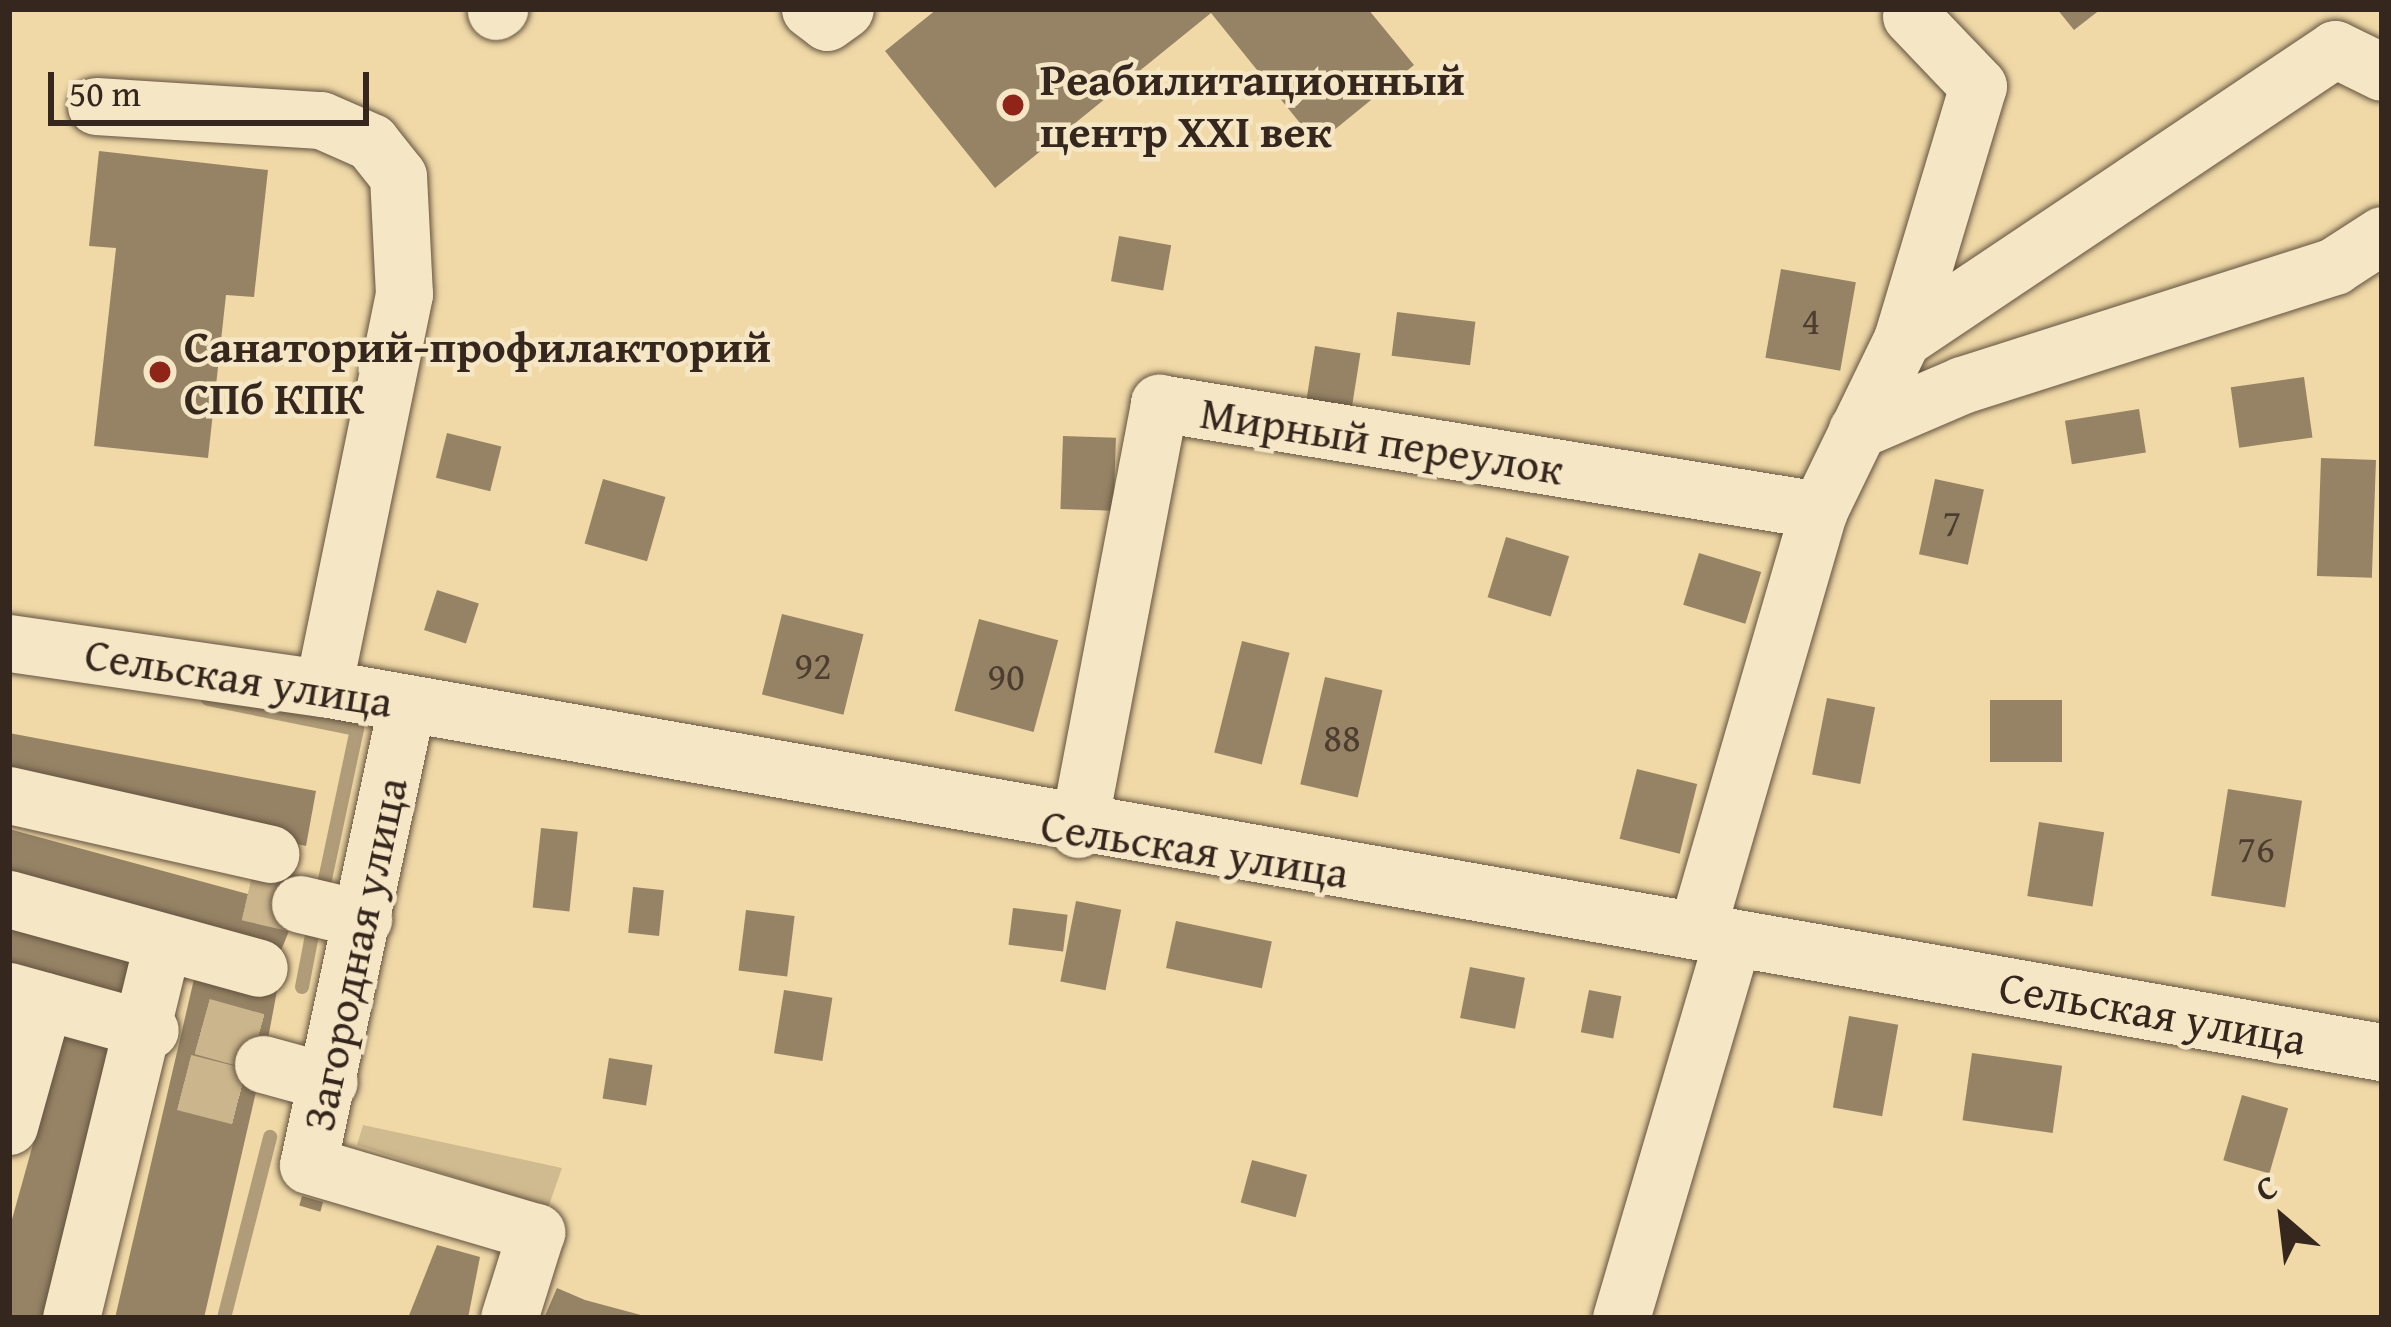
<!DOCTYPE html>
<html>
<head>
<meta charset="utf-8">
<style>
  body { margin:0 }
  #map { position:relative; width:2391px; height:1327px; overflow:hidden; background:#f0d9a7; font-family:"Gentium Book Plus",serif }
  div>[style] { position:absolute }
  .green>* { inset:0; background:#d0bb90 }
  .stream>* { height:14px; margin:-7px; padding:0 7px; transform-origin:7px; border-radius:7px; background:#b09c78 }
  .building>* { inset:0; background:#968365; transform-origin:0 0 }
  .minor-tunnel>* { height:57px; margin-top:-28.5px; transform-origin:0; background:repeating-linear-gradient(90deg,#cbb58c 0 57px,transparent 0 85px) }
  .roads { filter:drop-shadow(0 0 3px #645340) drop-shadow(0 0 3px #645340) }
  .minor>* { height:57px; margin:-28.5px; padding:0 28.5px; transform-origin:28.5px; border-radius:28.5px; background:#f5e6c6 }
  .dots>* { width:33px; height:33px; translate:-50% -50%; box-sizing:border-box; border:6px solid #f5e6c6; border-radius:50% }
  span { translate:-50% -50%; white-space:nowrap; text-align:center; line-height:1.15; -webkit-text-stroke:9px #f5e6c6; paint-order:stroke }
  .number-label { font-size:39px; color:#4d3d30 }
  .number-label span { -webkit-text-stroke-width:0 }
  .poi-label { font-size:45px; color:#35261e; font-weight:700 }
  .left { translate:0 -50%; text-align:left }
  .street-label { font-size:45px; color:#35261e }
  .frame { position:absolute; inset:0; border:12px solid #35261e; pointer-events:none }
  .north { position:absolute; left:2223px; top:1159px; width:120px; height:120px; -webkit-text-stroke:9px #f5e6c6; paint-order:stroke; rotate:332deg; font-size:33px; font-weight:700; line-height:48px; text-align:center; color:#35261e }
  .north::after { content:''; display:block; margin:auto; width:42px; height:54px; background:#35261e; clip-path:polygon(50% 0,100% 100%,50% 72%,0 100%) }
  .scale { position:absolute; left:48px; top:72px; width:321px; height:54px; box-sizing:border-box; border:6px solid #35261e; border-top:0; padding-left:15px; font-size:36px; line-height:42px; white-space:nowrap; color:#35261e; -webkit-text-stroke:9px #f5e6c6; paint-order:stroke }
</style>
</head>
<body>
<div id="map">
  <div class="green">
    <div style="clip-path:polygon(363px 1125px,562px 1168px,548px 1208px,357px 1145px)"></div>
  </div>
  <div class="stream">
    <div style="left:208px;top:699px;width:152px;rotate:11.4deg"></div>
    <div style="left:357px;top:729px;width:158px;rotate:102deg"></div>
    <div style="left:302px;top:987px;width:53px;rotate:-79.1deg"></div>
    <div style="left:224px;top:1318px;width:187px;rotate:-75.7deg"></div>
  </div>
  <div class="building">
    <div style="clip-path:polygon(937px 9px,1368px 9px,1414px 65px,1317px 144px,1211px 13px,995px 188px,885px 51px)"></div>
    <div style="clip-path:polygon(2057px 9px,2101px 9px,2074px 30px)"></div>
    <div style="clip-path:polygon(99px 151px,268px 170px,254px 297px,226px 295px,208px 458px,94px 446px,116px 248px,89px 246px)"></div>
    <div style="left:1119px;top:236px;width:53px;height:46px;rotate:10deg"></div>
    <div style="left:1781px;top:269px;width:76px;height:90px;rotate:10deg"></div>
    <div style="left:1397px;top:312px;width:79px;height:44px;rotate:7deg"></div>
    <div style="left:1315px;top:346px;width:46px;height:64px;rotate:9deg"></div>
    <div style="left:2304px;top:377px;width:61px;height:74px;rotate:82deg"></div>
    <div style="left:2139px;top:409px;width:44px;height:75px;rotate:81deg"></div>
    <div style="left:447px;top:433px;width:56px;height:46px;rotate:14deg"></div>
    <div style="left:1063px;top:436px;width:53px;height:73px;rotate:2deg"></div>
    <div style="left:2321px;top:458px;width:55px;height:118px;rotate:2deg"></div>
    <div style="left:603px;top:479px;width:65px;height:67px;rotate:16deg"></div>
    <div style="left:1935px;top:479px;width:50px;height:77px;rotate:12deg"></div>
    <div style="left:1506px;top:537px;width:66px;height:63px;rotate:17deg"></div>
    <div style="left:1699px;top:553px;width:65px;height:54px;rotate:17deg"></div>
    <div style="left:437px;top:590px;width:44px;height:42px;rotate:18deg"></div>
    <div style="left:782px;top:614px;width:84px;height:83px;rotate:14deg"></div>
    <div style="left:979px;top:619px;width:82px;height:95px;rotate:15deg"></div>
    <div style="left:1242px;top:641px;width:49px;height:115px;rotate:14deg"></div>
    <div style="left:1325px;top:677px;width:59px;height:110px;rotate:13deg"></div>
    <div style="left:1827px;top:698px;width:49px;height:78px;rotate:11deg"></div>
    <div style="left:1990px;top:700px;width:72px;height:62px"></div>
    <div style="clip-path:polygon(9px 733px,316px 791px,306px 846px,9px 783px)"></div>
    <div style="left:1637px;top:769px;width:62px;height:72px;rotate:14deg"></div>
    <div style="left:2228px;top:789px;width:75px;height:108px;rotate:9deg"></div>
    <div style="left:2039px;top:822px;width:66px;height:75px;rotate:9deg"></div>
    <div style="left:541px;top:828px;width:37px;height:80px;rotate:6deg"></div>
    <div style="clip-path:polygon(9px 829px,292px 906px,300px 904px,278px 958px,9px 885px)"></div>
    <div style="left:633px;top:887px;width:31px;height:46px;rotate:6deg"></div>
    <div style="left:1076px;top:901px;width:46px;height:82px;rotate:11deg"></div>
    <div style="left:1013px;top:908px;width:55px;height:37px;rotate:7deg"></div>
    <div style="left:746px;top:910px;width:49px;height:61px;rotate:7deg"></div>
    <div style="left:9px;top:918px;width:146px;height:51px;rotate:16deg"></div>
    <div style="left:1176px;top:921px;width:98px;height:48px;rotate:12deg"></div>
    <div style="clip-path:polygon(198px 962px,279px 980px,267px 1044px,204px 1318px,115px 1318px)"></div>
    <div style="left:1470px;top:967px;width:56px;height:52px;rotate:11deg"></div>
    <div style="left:784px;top:990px;width:49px;height:64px;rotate:9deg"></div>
    <div style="left:1589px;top:990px;width:33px;height:43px;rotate:11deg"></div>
    <div style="left:1849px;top:1016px;width:50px;height:93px;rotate:10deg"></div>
    <div style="clip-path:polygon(66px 1026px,121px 1041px,44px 1318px,9px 1318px,9px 1230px)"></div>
    <div style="left:1972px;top:1053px;width:91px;height:68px;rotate:8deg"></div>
    <div style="left:609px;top:1058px;width:44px;height:41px;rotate:9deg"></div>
    <div style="left:2242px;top:1095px;width:48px;height:68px;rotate:16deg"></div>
    <div style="left:1252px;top:1160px;width:57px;height:44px;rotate:15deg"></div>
    <div style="left:302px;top:1196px;width:22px;height:10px;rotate:16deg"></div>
    <div style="clip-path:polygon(437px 1245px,480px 1257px,468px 1318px,408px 1318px)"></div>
    <div style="clip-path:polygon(557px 1288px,585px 1300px,652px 1318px,544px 1318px)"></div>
  </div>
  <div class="minor-tunnel">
    <div style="left:248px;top:892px;width:53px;rotate:13deg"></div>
    <div style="left:202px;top:1026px;width:67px;rotate:15.5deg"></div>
    <div style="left:184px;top:1082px;width:72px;rotate:14.4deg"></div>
  </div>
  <div class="roads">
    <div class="minor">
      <div style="left:810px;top:9px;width:21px;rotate:37deg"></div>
      <div style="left:827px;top:22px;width:22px;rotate:-36deg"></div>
      <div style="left:496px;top:11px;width:4px;rotate:-34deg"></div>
      <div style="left:96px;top:106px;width:225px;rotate:3.6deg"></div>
      <div style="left:321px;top:120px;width:55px;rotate:23.7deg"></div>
      <div style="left:371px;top:142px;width:43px;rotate:51.5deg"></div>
      <div style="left:398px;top:176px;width:118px;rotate:87.1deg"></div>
      <div style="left:404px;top:294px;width:402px;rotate:101.6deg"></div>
      <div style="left:1902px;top:339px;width:521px;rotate:-33.81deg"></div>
      <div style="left:2335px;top:49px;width:52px;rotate:26.1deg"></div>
      <div style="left:1857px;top:430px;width:114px;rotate:-23.2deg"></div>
      <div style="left:1962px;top:385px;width:391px;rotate:-17.7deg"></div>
      <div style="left:2334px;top:266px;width:57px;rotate:-32.9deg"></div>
      <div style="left:9px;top:643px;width:317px;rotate:8.2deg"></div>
      <div style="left:323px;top:688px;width:2091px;rotate:10.03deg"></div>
      <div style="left:407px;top:703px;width:472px;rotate:102.1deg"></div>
      <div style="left:308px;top:1165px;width:238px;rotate:16.4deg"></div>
      <div style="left:536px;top:1232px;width:90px;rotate:107.4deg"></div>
      <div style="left:9px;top:795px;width:268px;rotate:12.7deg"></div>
      <div style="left:1078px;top:829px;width:434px;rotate:-79.2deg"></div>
      <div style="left:1159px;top:403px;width:669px;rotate:9.21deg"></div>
      <div style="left:9px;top:899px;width:259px;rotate:15.4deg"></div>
      <div style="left:300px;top:904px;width:65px;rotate:13.4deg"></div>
      <div style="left:1697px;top:929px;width:436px;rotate:-73.8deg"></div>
      <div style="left:1819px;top:510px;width:190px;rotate:-64.1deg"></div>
      <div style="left:1902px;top:339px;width:264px;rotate:-73.3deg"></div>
      <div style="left:1978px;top:86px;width:97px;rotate:-133.7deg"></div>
      <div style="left:9px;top:991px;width:146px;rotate:15.5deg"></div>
      <div style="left:263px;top:1064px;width:68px;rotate:15.3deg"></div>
      <div style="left:9px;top:1126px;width:130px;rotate:-74.4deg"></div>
      <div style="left:71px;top:1318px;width:387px;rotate:-76.3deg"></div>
      <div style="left:1621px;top:1318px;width:394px;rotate:-73.6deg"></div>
    </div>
  </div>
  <div class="dots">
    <div style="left:1013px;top:105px;background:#8f2418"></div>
    <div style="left:160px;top:372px;background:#8f2418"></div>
  </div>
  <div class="number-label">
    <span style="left:1811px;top:320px">4</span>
    <span style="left:1952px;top:522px">7</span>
    <span style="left:813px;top:665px">92</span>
    <span style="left:1006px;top:676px">90</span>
    <span style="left:1342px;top:737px">88</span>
    <span style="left:2256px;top:848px">76</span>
  </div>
  <div class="poi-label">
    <span class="left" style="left:1040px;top:105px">Реабилитационный<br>центр ХХI век</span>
    <span class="left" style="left:184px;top:372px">Санаторий-профилакторий<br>СПб КПК</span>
  </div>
  <div class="street-label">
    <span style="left:1382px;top:440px;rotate:9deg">Мирный переулок</span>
    <span style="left:239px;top:677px;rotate:9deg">Сельская улица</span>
    <span style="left:1195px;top:848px;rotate:9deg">Сельская улица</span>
    <span style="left:354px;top:954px;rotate:-78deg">Загородная улица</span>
    <span style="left:2153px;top:1012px;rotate:10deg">Сельская улица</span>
  </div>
  <div class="frame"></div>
  <div class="north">С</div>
  <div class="scale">50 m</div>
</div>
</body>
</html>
